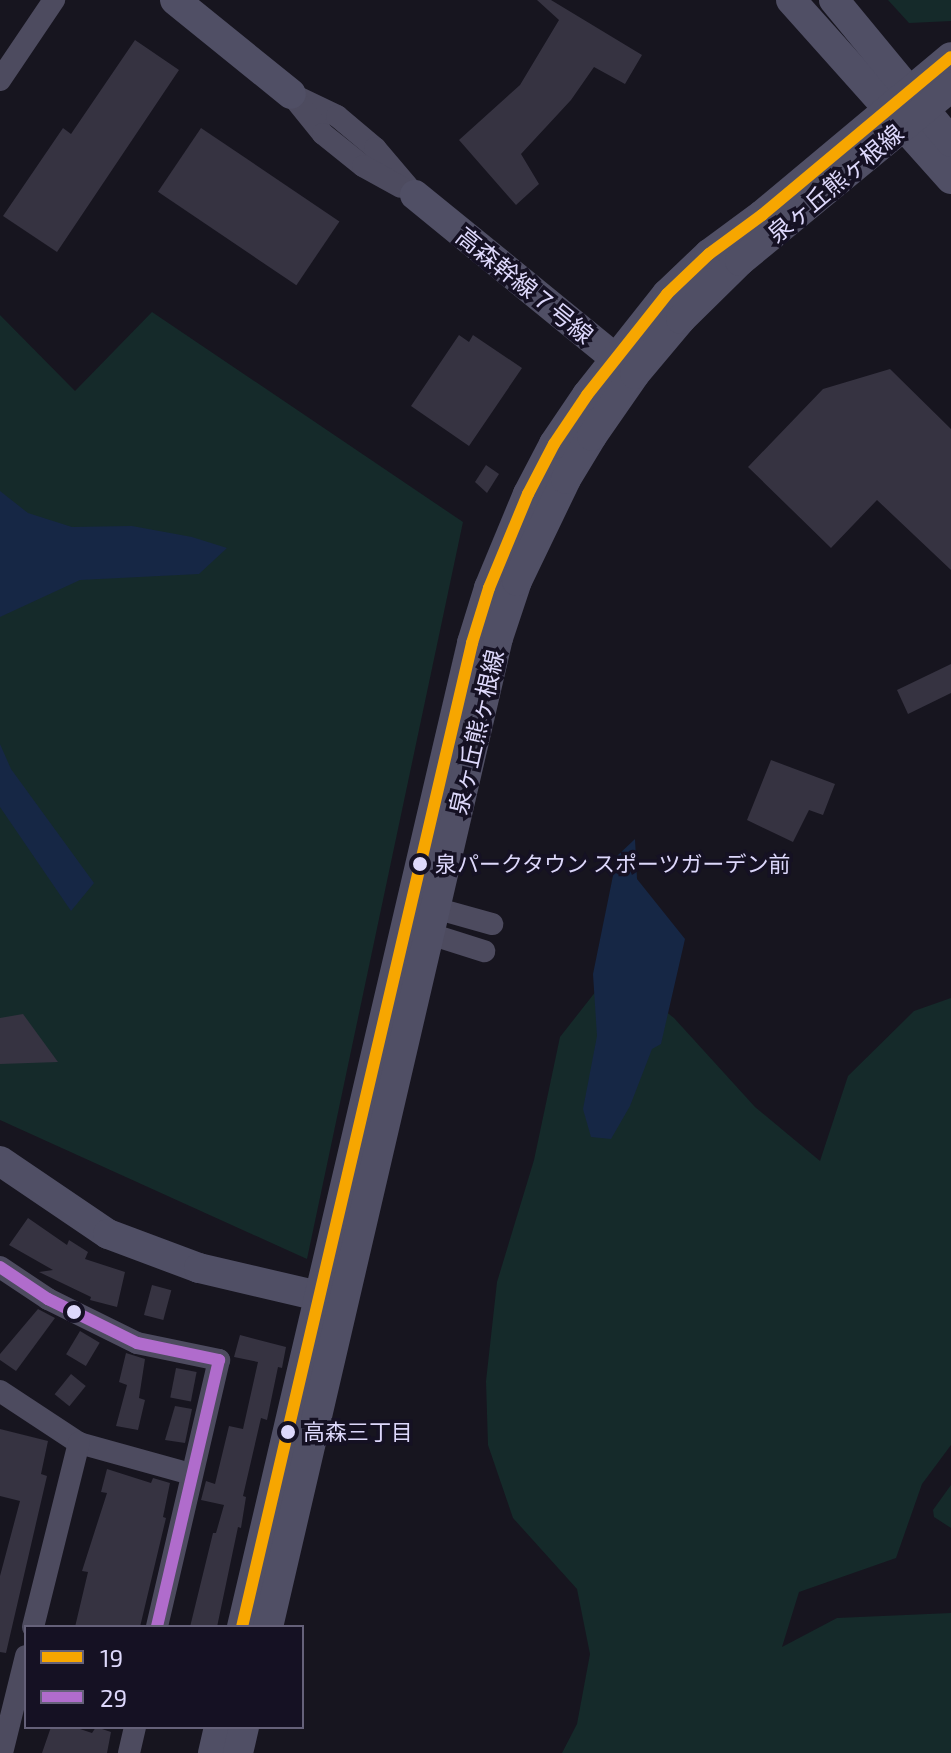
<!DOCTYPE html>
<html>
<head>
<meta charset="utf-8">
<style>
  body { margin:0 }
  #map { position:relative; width:951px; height:1753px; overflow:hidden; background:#17151f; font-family:"Exo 2","Noto Sans JP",sans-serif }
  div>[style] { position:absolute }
  .green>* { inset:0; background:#152a2a }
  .water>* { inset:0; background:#162745 }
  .building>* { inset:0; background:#363341; transform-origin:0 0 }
  .street>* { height:22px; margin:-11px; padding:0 11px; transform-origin:11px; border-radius:11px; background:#4d4b5f }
  .secondary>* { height:30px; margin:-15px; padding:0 15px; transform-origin:15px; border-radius:15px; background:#504f65 }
  .bus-1>* { height:12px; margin:-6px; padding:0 6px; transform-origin:6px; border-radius:6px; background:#f7a600 }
  .bus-2>* { height:12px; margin:-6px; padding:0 6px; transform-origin:6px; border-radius:6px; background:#b06ccc }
  .dots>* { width:22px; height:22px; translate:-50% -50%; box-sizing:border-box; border:4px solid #151123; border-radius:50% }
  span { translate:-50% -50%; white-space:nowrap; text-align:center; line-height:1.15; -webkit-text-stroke:7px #151123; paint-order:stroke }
  .bus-label { font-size:22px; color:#ddd8fb }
  .left { translate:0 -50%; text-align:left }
  .street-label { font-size:24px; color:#ddd8fb }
  .legend { position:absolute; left:24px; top:1625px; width:280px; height:104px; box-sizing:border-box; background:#151123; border:2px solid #656179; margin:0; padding:10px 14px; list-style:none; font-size:24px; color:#ddd8fb }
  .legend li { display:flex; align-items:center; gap:16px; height:40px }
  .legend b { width:40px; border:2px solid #656179 }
</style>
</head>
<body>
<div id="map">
  <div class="green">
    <div style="clip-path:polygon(888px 0,951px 0,951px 21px,909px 23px)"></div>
    <div style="clip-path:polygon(152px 312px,463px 522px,307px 1259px,0 1120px,0 315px,75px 391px)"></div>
    <div style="clip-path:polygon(630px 983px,674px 1018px,755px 1107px,820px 1161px,848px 1076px,914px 1011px,951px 998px,951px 1445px,922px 1484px,896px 1558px,799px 1592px,782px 1647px,837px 1618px,951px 1613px,951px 1753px,562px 1753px,577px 1724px,590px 1654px,577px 1589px,513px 1518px,488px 1445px,486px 1381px,497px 1282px,534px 1160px,560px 1037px,600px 986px)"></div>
    <div style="clip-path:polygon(951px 1485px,951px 1528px,934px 1517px,933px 1510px)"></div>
  </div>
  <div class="water">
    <div style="clip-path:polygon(0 491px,28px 513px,72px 527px,132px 526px,192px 537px,227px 548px,199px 574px,80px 580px,0 617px)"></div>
    <div style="clip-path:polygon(0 744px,11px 769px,94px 883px,71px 911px,0 807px)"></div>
    <div style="clip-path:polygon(635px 839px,637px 879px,685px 939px,661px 1044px,652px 1049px,630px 1106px,611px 1139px,591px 1137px,583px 1109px,597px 1036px,593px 974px,617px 856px)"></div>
  </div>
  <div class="building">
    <div style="clip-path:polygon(537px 0,551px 0,642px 55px,625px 84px,594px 67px,571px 100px,521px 154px,539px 184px,516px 205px,459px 140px,520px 85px,559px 20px)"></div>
    <div style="clip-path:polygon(135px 40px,179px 70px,57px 252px,3px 216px,63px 128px,71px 134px)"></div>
    <div style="left:201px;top:128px;width:167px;height:77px;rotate:34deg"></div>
    <div style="clip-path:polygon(459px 335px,469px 342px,473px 335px,522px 368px,469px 446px,411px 406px)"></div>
    <div style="clip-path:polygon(890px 369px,951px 429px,951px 570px,877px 500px,831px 548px,748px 467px,823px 389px)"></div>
    <div style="clip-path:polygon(486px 465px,499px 474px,487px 493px,475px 482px)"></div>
    <div style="clip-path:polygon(951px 664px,951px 693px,908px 714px,897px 690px)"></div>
    <div style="clip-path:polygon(771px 760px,835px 784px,823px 815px,809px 810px,793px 842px,747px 820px)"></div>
    <div style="clip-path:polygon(23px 1014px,58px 1062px,0 1064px,0 1018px)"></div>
    <div style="clip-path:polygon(28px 1218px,67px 1245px,69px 1240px,88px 1252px,85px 1259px,125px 1272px,117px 1307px,90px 1300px,91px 1297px,39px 1272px,53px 1270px,9px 1245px)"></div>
    <div style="left:152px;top:1285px;width:20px;height:31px;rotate:15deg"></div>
    <div style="clip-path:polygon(38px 1309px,55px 1318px,16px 1371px,0 1360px,0 1354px)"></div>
    <div style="left:80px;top:1331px;width:23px;height:27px;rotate:31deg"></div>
    <div style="clip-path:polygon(240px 1335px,286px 1347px,282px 1368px,278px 1367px,267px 1420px,261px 1418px,243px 1496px,246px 1497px,241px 1528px,238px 1527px,217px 1627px,190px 1627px,213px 1533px,216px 1533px,224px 1505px,201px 1500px,206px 1481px,215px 1484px,229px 1426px,243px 1429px,258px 1362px,234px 1357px)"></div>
    <div style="clip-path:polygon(126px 1353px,145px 1359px,139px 1398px,145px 1400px,138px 1430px,116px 1426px,127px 1385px,119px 1382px)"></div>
    <div style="left:176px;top:1368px;width:21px;height:30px;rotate:11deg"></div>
    <div style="left:71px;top:1374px;width:19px;height:26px;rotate:39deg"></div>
    <div style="clip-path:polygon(175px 1406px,192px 1409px,185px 1443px,165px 1440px)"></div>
    <div style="clip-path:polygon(0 1429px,48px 1441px,41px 1474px,47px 1476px,6px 1653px,0 1652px,0 1576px,20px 1501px,0 1496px)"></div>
    <div style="clip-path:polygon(107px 1469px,151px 1483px,153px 1478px,170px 1483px,163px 1517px,166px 1518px,140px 1627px,75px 1627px,88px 1572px,82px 1571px,107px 1493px,101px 1492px)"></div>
    <div style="clip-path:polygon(51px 1727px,74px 1727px,92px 1733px,96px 1727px,111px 1732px,107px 1753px,42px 1753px)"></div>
  </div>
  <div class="street">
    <div style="left:0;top:80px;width:97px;rotate:-56deg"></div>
    <div style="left:291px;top:94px;width:51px;rotate:25.6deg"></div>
    <div style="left:337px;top:116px;width:50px;rotate:40.1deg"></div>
    <div style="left:375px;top:148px;width:62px;rotate:49.6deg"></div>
    <div style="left:294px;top:98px;width:46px;rotate:51.1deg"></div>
    <div style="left:323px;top:134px;width:51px;rotate:38.7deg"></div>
    <div style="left:363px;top:166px;width:43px;rotate:28.9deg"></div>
    <div style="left:424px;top:905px;width:71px;rotate:15.6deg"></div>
    <div style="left:430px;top:934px;width:57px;rotate:17.5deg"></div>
    <div style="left:0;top:1267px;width:58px;rotate:33.7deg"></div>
    <div style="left:48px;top:1299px;width:99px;rotate:26.3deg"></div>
    <div style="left:137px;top:1343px;width:84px;rotate:11.7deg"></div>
    <div style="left:219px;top:1360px;width:274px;rotate:103.1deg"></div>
    <div style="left:0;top:1391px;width:95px;rotate:33.4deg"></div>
    <div style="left:79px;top:1443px;width:116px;rotate:15.5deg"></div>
    <div style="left:33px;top:1627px;width:190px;rotate:-76deg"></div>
    <div style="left:2px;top:1753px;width:100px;rotate:-76.1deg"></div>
    <div style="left:129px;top:1753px;width:27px;rotate:-77deg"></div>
  </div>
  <div class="secondary">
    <div style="left:175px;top:0;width:149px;rotate:39deg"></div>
    <div style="left:791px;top:0;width:240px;rotate:48.2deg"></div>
    <div style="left:834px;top:0;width:184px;rotate:50.5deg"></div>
    <div style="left:415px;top:195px;width:279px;rotate:39.2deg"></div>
    <div style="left:0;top:1161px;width:130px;rotate:34.1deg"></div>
    <div style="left:108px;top:1234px;width:97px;rotate:20.5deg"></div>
    <div style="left:199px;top:1268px;width:140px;rotate:13.2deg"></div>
    <div style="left:242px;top:1627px;width:1011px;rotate:-76.84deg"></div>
    <div style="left:472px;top:643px;width:58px;rotate:-72.8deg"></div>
    <div style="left:489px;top:588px;width:102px;rotate:-67.5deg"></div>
    <div style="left:528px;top:494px;width:56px;rotate:-62.5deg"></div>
    <div style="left:554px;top:444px;width:59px;rotate:-56deg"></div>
    <div style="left:587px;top:395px;width:129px;rotate:-51.6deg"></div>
    <div style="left:667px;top:294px;width:58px;rotate:-43.6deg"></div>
    <div style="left:709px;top:254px;width:66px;rotate:-36.3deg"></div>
    <div style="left:762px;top:215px;width:246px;rotate:-39.9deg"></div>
    <div style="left:268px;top:1627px;width:1015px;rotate:-76.91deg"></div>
    <div style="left:498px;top:638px;width:60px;rotate:-71.6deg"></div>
    <div style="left:517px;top:581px;width:113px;rotate:-64.3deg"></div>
    <div style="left:566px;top:479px;width:50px;rotate:-58.8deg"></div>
    <div style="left:592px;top:436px;width:75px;rotate:-55.3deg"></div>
    <div style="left:635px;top:374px;width:72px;rotate:-50.1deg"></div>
    <div style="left:681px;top:319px;width:83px;rotate:-44.5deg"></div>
    <div style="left:740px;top:261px;width:273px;rotate:-39.5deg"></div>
    <div style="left:213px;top:1753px;width:27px;rotate:-77deg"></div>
    <div style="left:238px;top:1753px;width:27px;rotate:-77deg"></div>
  </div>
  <div class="bus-1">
    <div style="left:242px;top:1627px;width:1011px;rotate:-76.84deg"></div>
    <div style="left:472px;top:643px;width:58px;rotate:-72.8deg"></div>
    <div style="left:489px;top:588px;width:102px;rotate:-67.5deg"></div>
    <div style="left:528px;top:494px;width:56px;rotate:-62.5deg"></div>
    <div style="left:554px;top:444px;width:59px;rotate:-56deg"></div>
    <div style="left:587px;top:395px;width:129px;rotate:-51.6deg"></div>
    <div style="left:667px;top:294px;width:58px;rotate:-43.6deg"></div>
    <div style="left:709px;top:254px;width:66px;rotate:-36.3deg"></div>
    <div style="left:762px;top:215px;width:246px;rotate:-39.9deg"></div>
  </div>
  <div class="bus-2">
    <div style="left:0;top:1267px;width:58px;rotate:33.7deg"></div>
    <div style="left:48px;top:1299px;width:99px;rotate:26.3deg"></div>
    <div style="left:137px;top:1343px;width:84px;rotate:11.7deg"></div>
    <div style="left:219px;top:1360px;width:274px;rotate:103.1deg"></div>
  </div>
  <div class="dots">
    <div style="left:420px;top:864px;background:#ddd8fb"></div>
    <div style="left:74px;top:1312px;background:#ddd8fb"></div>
    <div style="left:288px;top:1432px;background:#ddd8fb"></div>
  </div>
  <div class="bus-label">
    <span class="left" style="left:435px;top:864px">泉パークタウン スポーツガーデン前</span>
    <span class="left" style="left:303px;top:1432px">高森三丁目</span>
  </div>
  <div class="street-label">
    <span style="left:835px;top:183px;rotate:-40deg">泉ヶ丘熊ヶ根線</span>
    <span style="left:525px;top:285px;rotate:39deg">高森幹線７号線</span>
    <span style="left:476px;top:732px;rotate:-77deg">泉ヶ丘熊ヶ根線</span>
  </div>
  <ul class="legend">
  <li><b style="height:10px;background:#f7a600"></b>19</li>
  <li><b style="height:10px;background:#b06ccc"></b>29</li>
  </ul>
</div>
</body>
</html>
